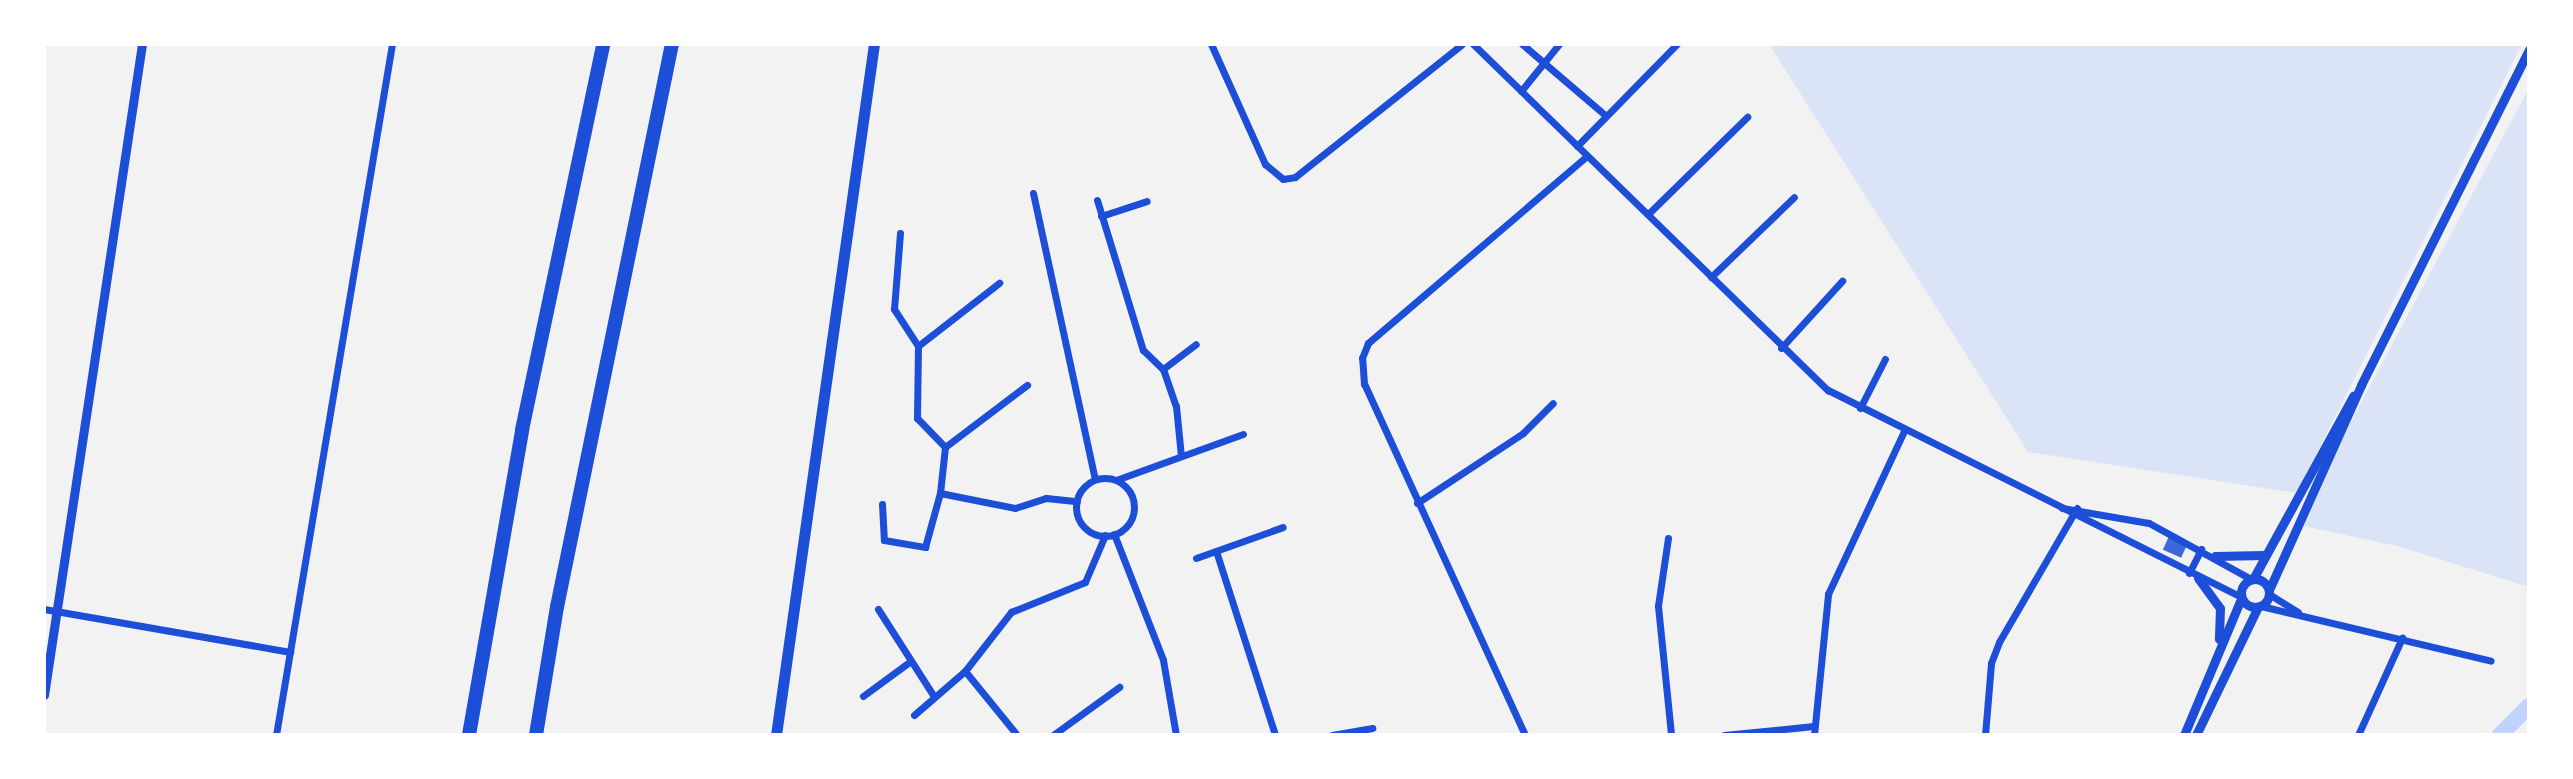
<!DOCTYPE html>
<html>
<head>
<meta charset="utf-8">
<style>
  body { margin:0 }
  #map { position:relative; width:2573px; height:779px; overflow:hidden; background:#f2f2f2; font-family:Figtree,sans-serif }
  div>[style] { position:absolute }
  .green>* { inset:0; background:#dbe4f7 }
  .canal>* { height:16px; margin:-8px; padding:0 8px; transform-origin:8px; border-radius:8px; background:#bfd3fe }
  .building>* { inset:0; background:#3d67dc; transform-origin:0 0 }
  .minor>* { height:7px; margin:-3.5px; padding:0 3.5px; transform-origin:3.5px; border-radius:3.5px; background:#1d4ed8 }
  .minor>.ring { margin:-3.5px; padding:0; box-sizing:content-box; background:none; border:7px solid #1d4ed8; border-radius:50% }
  .tertiary>* { height:9px; margin:-4.5px; padding:0 4.5px; transform-origin:4.5px; border-radius:4.5px; background:#1d4ed8 }
  .tertiary>.ring { margin:-4.5px; padding:0; box-sizing:content-box; background:none; border:9px solid #1d4ed8; border-radius:50% }
  .secondary>* { height:11px; margin:-5.5px; padding:0 5.5px; transform-origin:5.5px; border-radius:5.5px; background:#1d4ed8 }
  .motorway>* { height:14px; margin:-7px; padding:0 7px; transform-origin:7px; border-radius:7px; background:#1d4ed8 }
  span { translate:-50% -50%; white-space:nowrap; text-align:center; line-height:1.15; -webkit-text-stroke:8px #fff; paint-order:stroke }
  .frame { position:absolute; inset:0; border:46px solid #fff; pointer-events:none }
</style>
</head>
<body>
<div id="map">
  <div class="green">
    <div style="clip-path:polygon(1769px 44px,2522px 44px,2297px 493px,2028px 452px)"></div>
    <div style="clip-path:polygon(2529px 88px,2529px 587px,2397px 546px,2304px 526px,2338px 446px)"></div>
  </div>
  <div class="canal">
    <div style="left:2500px;top:735px;width:41px;rotate:-45deg"></div>
  </div>
  <div class="building">
    <div style="left:2169px;top:536px;width:20px;height:15px;rotate:24deg"></div>
  </div>
  <div class="minor">
    <div style="left:1211px;top:44px;width:132px;rotate:65.8deg"></div>
    <div style="left:1265px;top:164px;width:23px;rotate:40deg"></div>
    <div style="left:1283px;top:179px;width:12px;rotate:-9deg"></div>
    <div style="left:1295px;top:177px;width:213px;rotate:-38.5deg"></div>
    <div style="left:1473px;top:44px;width:496px;rotate:44.3deg"></div>
    <div style="left:1828px;top:390px;width:462px;rotate:26.6deg"></div>
    <div style="left:1522px;top:44px;width:109px;rotate:40.5deg"></div>
    <div style="left:1521px;top:91px;width:60px;rotate:-51deg"></div>
    <div style="left:1577px;top:146px;width:143px;rotate:-45.6deg"></div>
    <div style="left:1033px;top:193px;width:293px;rotate:77.8deg"></div>
    <div style="left:1097px;top:200px;width:157px;rotate:73deg"></div>
    <div style="left:1143px;top:350px;width:28px;rotate:44deg"></div>
    <div style="left:1163px;top:369px;width:39px;rotate:71deg"></div>
    <div style="left:1176px;top:406px;width:50px;rotate:84.3deg"></div>
    <div style="left:1648px;top:214px;width:139px;rotate:-44.4deg"></div>
    <div style="left:1101px;top:216px;width:48px;rotate:-18.1deg"></div>
    <div style="left:900px;top:233px;width:76px;rotate:94.5deg"></div>
    <div style="left:894px;top:309px;width:44px;rotate:57deg"></div>
    <div style="left:918px;top:346px;width:72px;rotate:90.8deg"></div>
    <div style="left:917px;top:418px;width:40px;rotate:46deg"></div>
    <div style="left:945px;top:447px;width:46px;rotate:96.2deg"></div>
    <div style="left:940px;top:493px;width:76px;rotate:11.3deg"></div>
    <div style="left:1015px;top:508px;width:33px;rotate:-18deg"></div>
    <div style="left:1046px;top:498px;width:31px;rotate:6deg"></div>
    <div style="left:1711px;top:277px;width:115px;rotate:-43.9deg"></div>
    <div style="left:918px;top:346px;width:103px;rotate:-37.9deg"></div>
    <div style="left:1781px;top:348px;width:91px;rotate:-47.7deg"></div>
    <div style="left:1163px;top:369px;width:41px;rotate:-37.1deg"></div>
    <div style="left:1860px;top:408px;width:55px;rotate:-63deg"></div>
    <div style="left:945px;top:447px;width:103px;rotate:-37.1deg"></div>
    <div class="ring" style="left:1076px;top:478px;width:51px;height:51px"></div>
    <div style="left:1116px;top:480px;width:135px;rotate:-19.9deg"></div>
    <div style="left:1417px;top:503px;width:127px;rotate:-33.4deg"></div>
    <div style="left:1523px;top:433px;width:42px;rotate:-45deg"></div>
    <div style="left:882px;top:504px;width:36px;rotate:87deg"></div>
    <div style="left:884px;top:540px;width:42px;rotate:9.7deg"></div>
    <div style="left:925px;top:547px;width:56px;rotate:-74.5deg"></div>
    <div style="left:2062px;top:508px;width:88px;rotate:9.8deg"></div>
    <div style="left:2149px;top:523px;width:116px;rotate:28.8deg"></div>
    <div style="left:1114px;top:534px;width:135px;rotate:68.7deg"></div>
    <div style="left:1163px;top:660px;width:76px;rotate:80.2deg"></div>
    <div style="left:1668px;top:538px;width:69px;rotate:98.4deg"></div>
    <div style="left:1658px;top:606px;width:130px;rotate:84.2deg"></div>
    <div style="left:1216px;top:551px;width:193px;rotate:72.2deg"></div>
    <div style="left:1196px;top:558px;width:92px;rotate:-19.6deg"></div>
    <div style="left:2189px;top:573px;width:27px;rotate:-63deg"></div>
    <div style="left:2269px;top:594px;width:34px;rotate:32deg"></div>
    <div style="left:2261px;top:606px;width:236px;rotate:13.4deg"></div>
    <div style="left:44px;top:609px;width:250px;rotate:9.9deg"></div>
    <div style="left:878px;top:609px;width:102px;rotate:57.4deg"></div>
    <div style="left:965px;top:671px;width:82px;rotate:50.9deg"></div>
    <div style="left:863px;top:696px;width:56px;rotate:-36.3deg"></div>
    <div style="left:914px;top:715px;width:67px;rotate:-40.8deg"></div>
    <div style="left:965px;top:671px;width:75px;rotate:-52.1deg"></div>
    <div style="left:1011px;top:612px;width:80px;rotate:-22.1deg"></div>
    <div style="left:1085px;top:582px;width:51px;rotate:-66.9deg"></div>
    <div style="left:276px;top:735px;width:701px;rotate:-80.47deg"></div>
    <div style="left:1053px;top:735px;width:82px;rotate:-36deg"></div>
    <div style="left:1332px;top:735px;width:41px;rotate:-9.9deg"></div>
    <div style="left:1525px;top:735px;width:386px;rotate:-114.6deg"></div>
    <div style="left:1364px;top:384px;width:26px;rotate:-94deg"></div>
    <div style="left:1362px;top:358px;width:16px;rotate:-68deg"></div>
    <div style="left:1368px;top:343px;width:288px;rotate:-40.5deg"></div>
    <div style="left:1724px;top:735px;width:90px;rotate:-5.7deg"></div>
    <div style="left:1814px;top:735px;width:142px;rotate:-84.3deg"></div>
    <div style="left:1828px;top:594px;width:180px;rotate:-65deg"></div>
    <div style="left:1985px;top:735px;width:72px;rotate:-85.2deg"></div>
    <div style="left:1991px;top:663px;width:22px;rotate:-69deg"></div>
    <div style="left:1999px;top:642px;width:155px;rotate:-59.8deg"></div>
    <div style="left:2358px;top:735px;width:107px;rotate:-65.6deg"></div>
  </div>
  <div class="tertiary">
    <div style="left:2215px;top:556px;width:49px;rotate:-1.2deg"></div>
    <div style="left:2198px;top:578px;width:37px;rotate:54deg"></div>
    <div style="left:2220px;top:608px;width:31px;rotate:92deg"></div>
    <div class="ring" style="left:2241px;top:579px;width:19px;height:19px"></div>
    <div style="left:2253px;top:579px;width:209px;rotate:-61.3deg"></div>
    <div style="left:2269px;top:590px;width:225px;rotate:-65.8deg"></div>
    <div style="left:2361px;top:385px;width:375px;rotate:-63.4deg"></div>
    <div style="left:44px;top:695px;width:658px;rotate:-81.44deg"></div>
    <div style="left:2184px;top:735px;width:147px;rotate:-67.3deg"></div>
    <div style="left:2196px;top:735px;width:142px;rotate:-64.2deg"></div>
  </div>
  <div class="secondary">
    <div style="left:776px;top:735px;width:698px;rotate:-81.93deg"></div>
  </div>
  <div class="motorway">
    <div style="left:469px;top:735px;width:310px;rotate:-80.1deg"></div>
    <div style="left:522px;top:430px;width:394px;rotate:-78.1deg"></div>
    <div style="left:536px;top:735px;width:130px;rotate:-80.7deg"></div>
    <div style="left:557px;top:607px;width:575px;rotate:-78.46deg"></div>
  </div>
  <div class="frame"></div>
</div>
</body>
</html>
